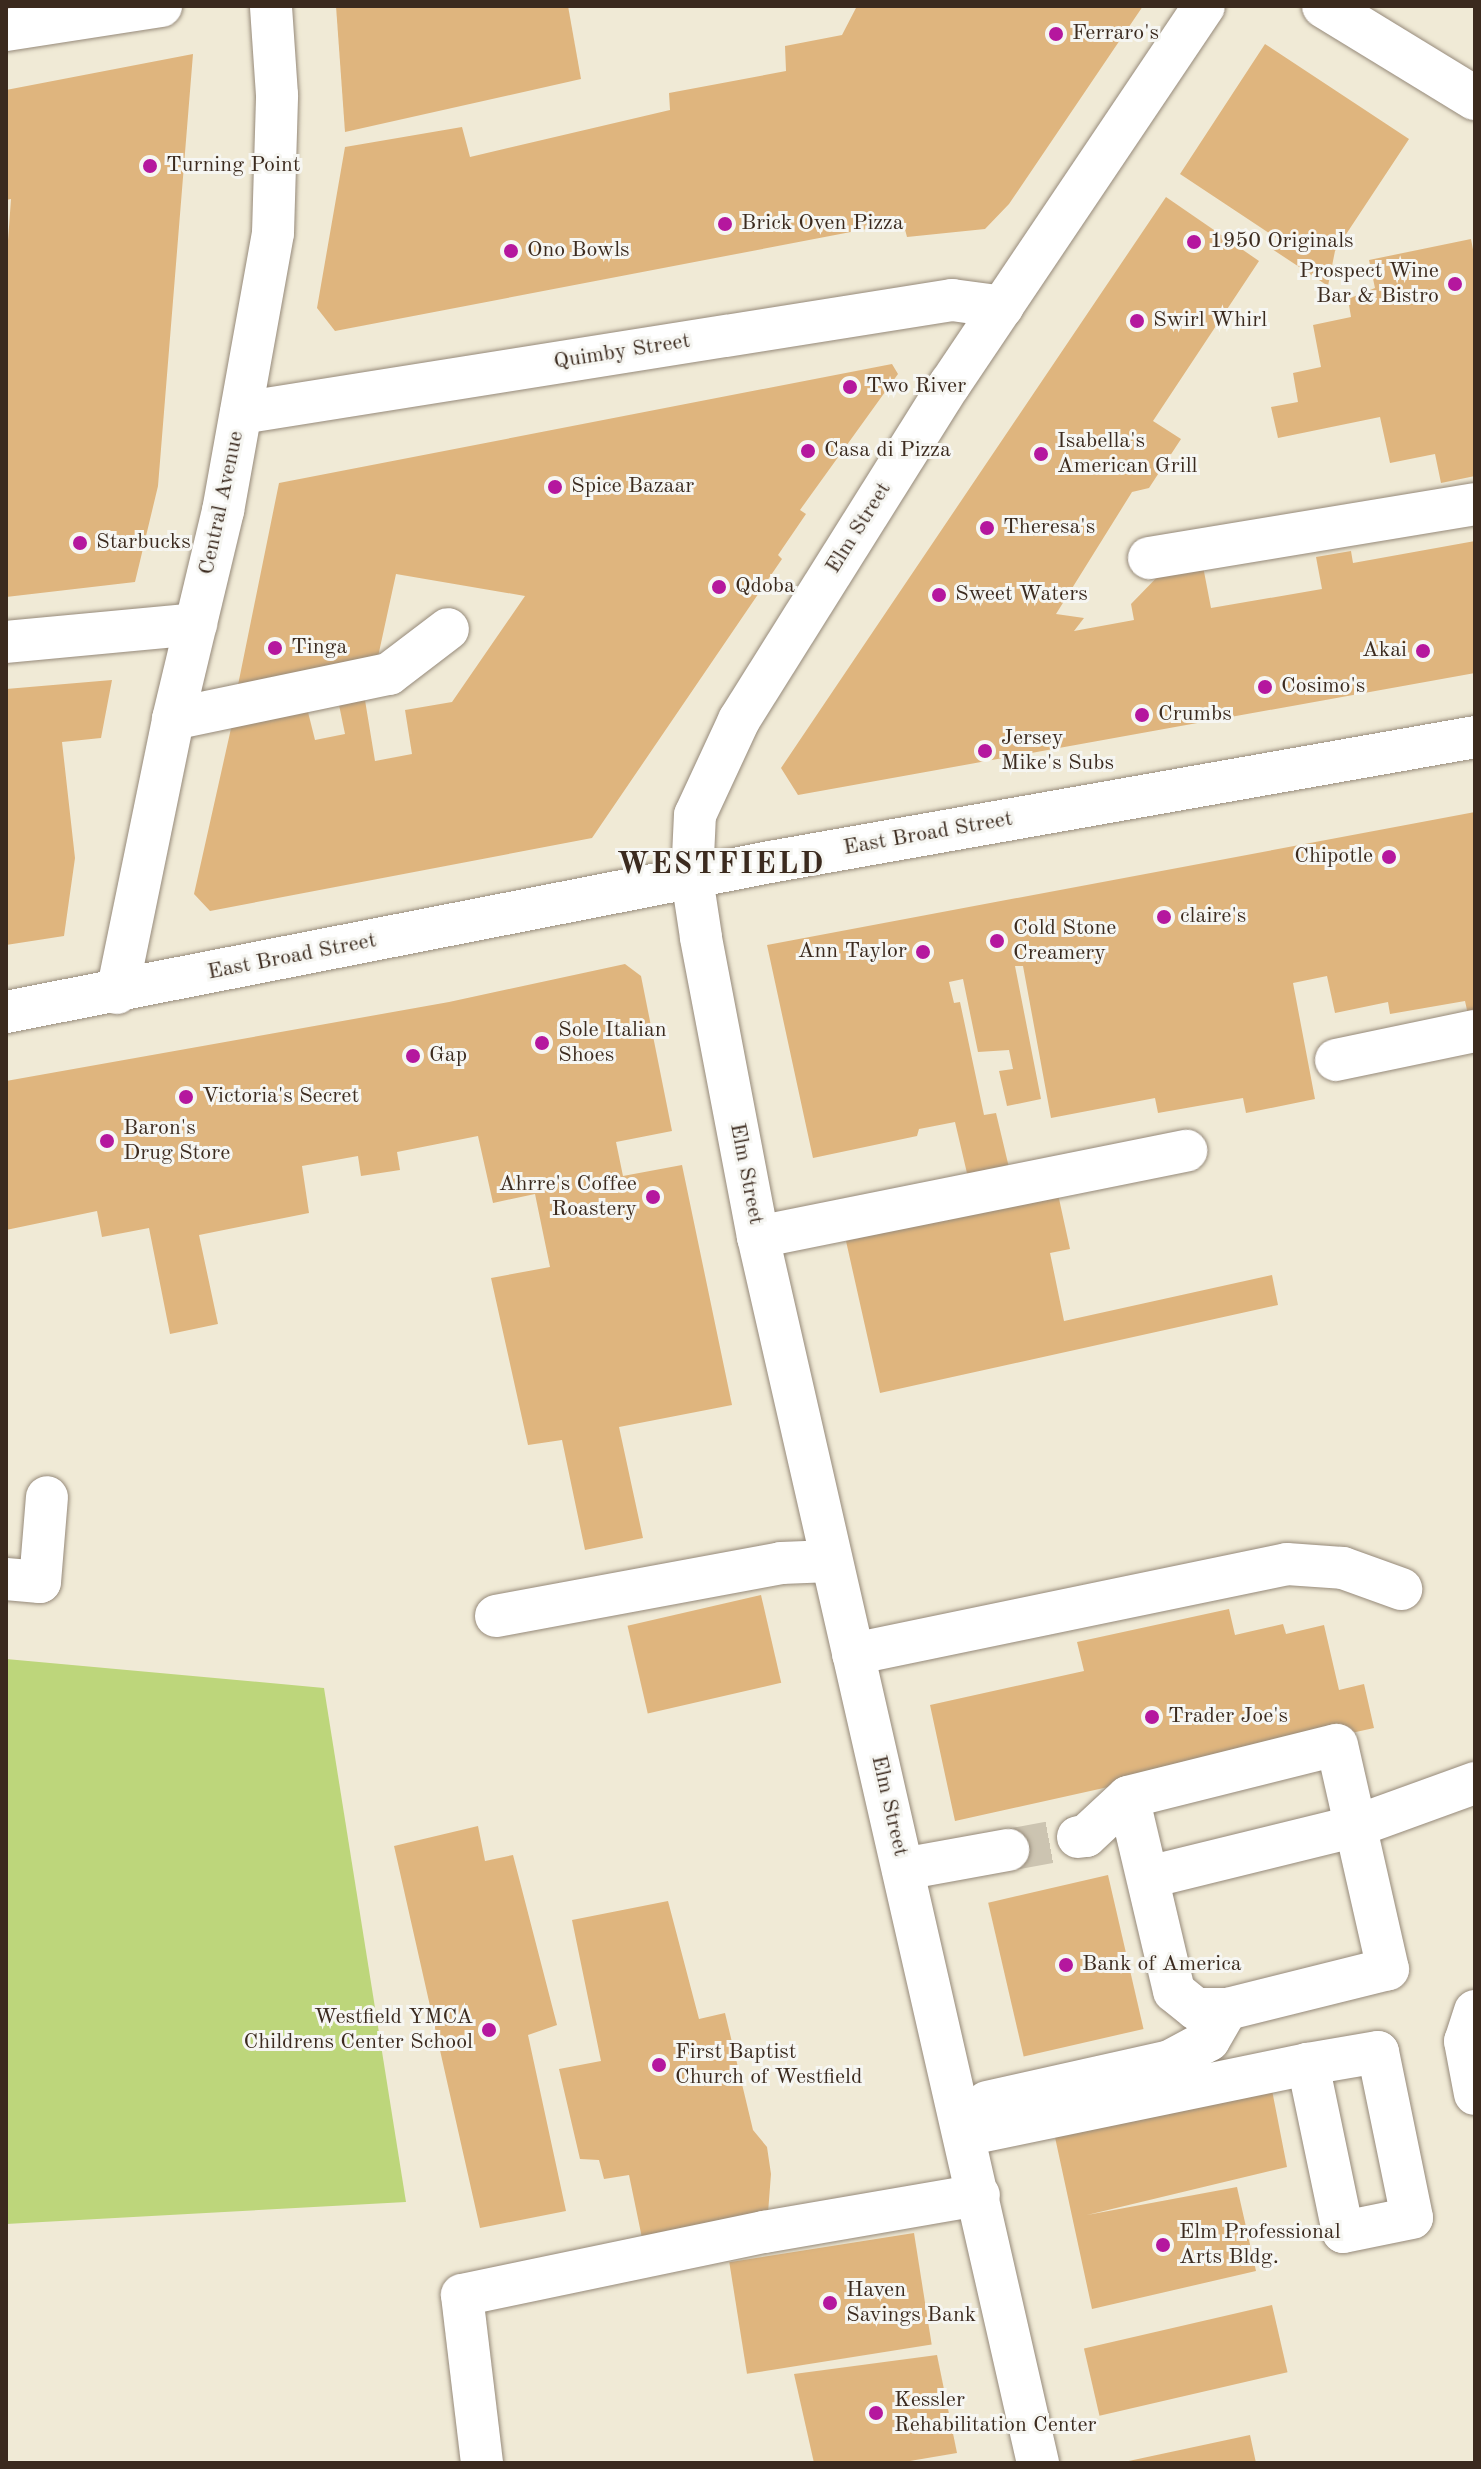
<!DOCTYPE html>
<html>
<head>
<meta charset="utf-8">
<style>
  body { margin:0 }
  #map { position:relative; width:1481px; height:2469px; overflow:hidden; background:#f0ead6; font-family:"Old Standard TT",serif }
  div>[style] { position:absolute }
  .green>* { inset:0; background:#bdd67b }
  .building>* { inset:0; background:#dfb57e; transform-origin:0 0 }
  .minor-tunnel>* { height:42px; margin-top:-21px; transform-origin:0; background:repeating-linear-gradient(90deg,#ccc4b1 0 42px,transparent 0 63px) }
  .roads { filter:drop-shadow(0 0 2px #968a7a) drop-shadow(0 0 2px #968a7a) }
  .minor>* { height:42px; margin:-21px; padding:0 21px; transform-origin:21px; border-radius:21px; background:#fff }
  .major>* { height:44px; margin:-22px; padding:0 22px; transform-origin:22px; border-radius:22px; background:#fff }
  .dots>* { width:22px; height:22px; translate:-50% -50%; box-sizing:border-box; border:4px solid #f6f6f2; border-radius:50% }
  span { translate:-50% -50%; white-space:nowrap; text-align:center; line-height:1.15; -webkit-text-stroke:6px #f6f6f2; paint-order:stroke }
  .poi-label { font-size:22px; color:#3b2a1e }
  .left { translate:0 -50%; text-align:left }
  .right { translate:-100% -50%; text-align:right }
  .street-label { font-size:22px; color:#3b2a1e }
  .district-label { font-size:30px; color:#3b2a1e; font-weight:700; letter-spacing:2px }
  .frame { position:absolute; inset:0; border:8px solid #3b2a1e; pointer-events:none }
</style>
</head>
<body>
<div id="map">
  <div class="green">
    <div style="clip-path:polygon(6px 1659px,324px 1688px,406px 2202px,6px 2224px)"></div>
  </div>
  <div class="building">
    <div style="clip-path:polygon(336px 6px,568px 6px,581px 79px,345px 132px)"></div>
    <div style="clip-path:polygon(857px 6px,1143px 6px,1009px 204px,985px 229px,907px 237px,903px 222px,335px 331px,317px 308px,345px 147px,462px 127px,470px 157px,670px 110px,669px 93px,786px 71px,785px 46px,842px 35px)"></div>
    <div style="clip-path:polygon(1265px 44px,1409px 139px,1335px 251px,1328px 286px,1272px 249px,1278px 239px,1180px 174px)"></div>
    <div style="clip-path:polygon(193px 54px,158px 486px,135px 582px,6px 597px,6px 269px,11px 199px,6px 200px,6px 90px)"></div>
    <div style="clip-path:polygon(1166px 197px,1259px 261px,1153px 421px,1181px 439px,1149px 488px,1132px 492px,1056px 614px,1084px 618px,1074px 631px,1134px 620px,1131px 604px,1166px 568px,1202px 561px,1211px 608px,1322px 589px,1316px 557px,1351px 551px,1353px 563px,1475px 541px,1475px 673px,798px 795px,781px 768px)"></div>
    <div style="clip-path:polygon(1471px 239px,1475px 260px,1475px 476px,1441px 483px,1435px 454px,1390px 463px,1380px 417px,1278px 438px,1271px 407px,1298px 402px,1293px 373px,1321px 367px,1313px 325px,1351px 317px,1348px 299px,1375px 288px,1369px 260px)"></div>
    <div style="clip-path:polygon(892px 364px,898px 374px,800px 510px,806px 514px,778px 555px,782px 559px,592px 838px,210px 911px,194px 894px,232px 724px,307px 708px,315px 740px,345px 734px,338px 700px,364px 694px,375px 761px,412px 754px,405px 710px,452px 702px,525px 596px,396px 574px,376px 666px,237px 690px,279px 483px)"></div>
    <div style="clip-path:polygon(112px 680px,101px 738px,62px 742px,75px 858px,64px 936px,6px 945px,6px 689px)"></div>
    <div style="clip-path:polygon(1475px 812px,1475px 1018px,1469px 1019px,1465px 1001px,1390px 1014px,1388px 1002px,1335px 1013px,1327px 976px,1293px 983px,1315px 1099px,1246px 1113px,1243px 1098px,1158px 1113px,1155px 1098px,1051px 1118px,1023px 966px,1015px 966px,1041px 1099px,1007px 1106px,999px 1071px,1013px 1069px,1009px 1050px,978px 1052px,963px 979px,949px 982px,954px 1003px,960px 1002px,984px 1115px,996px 1113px,1011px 1176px,970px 1186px,955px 1122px,919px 1129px,917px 1136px,813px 1158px,767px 945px)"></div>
    <div style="clip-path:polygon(625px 964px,641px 976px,672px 1131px,616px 1142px,623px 1176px,682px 1165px,732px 1405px,619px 1427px,643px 1538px,585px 1550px,562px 1440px,528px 1445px,491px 1278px,550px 1267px,535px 1194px,493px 1203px,478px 1136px,397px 1152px,400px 1170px,361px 1176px,358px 1156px,302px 1166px,309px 1213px,199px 1235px,218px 1324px,170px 1334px,149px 1228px,102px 1237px,97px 1211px,6px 1230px,6px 1081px,449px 1002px)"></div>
    <div style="clip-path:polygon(1058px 1194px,1070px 1249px,1050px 1253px,1064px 1321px,1272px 1275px,1278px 1305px,880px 1393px,846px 1241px)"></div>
    <div style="left:761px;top:1595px;width:90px;height:137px;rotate:77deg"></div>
    <div style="clip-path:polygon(1229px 1609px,1235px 1635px,1283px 1624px,1286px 1634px,1324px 1625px,1339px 1690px,1364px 1684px,1374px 1728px,955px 1821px,930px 1705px,1084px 1671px,1077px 1642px)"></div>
    <div style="clip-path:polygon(478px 1826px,485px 1861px,513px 1855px,557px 2025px,528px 2035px,566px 2211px,480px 2228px,394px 1846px)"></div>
    <div style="left:1108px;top:1875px;width:158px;height:123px;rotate:77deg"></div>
    <div style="clip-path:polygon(668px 1901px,699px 2019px,725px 2013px,753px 2130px,767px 2147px,771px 2174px,768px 2213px,642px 2238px,629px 2175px,604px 2179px,599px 2160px,580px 2159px,559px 2069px,601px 2061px,572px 1920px)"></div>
    <div style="clip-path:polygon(1271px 2085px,1287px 2167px,1087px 2215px,1237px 2187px,1256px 2271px,1092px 2309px,1053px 2128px)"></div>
    <div style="left:914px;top:2233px;width:113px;height:187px;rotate:81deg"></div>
    <div style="left:1272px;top:2305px;width:69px;height:193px;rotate:77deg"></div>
    <div style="clip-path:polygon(937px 2355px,957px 2453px,898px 2463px,814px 2463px,794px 2374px)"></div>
    <div style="clip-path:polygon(1250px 2435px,1256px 2463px,1124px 2463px,1124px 2462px)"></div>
  </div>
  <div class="minor-tunnel">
    <div style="left:1008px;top:1850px;width:71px;rotate:-10.5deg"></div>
  </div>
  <div class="roads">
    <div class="minor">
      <div style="left:6px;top:30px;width:157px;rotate:-8.8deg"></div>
      <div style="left:241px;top:413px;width:720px;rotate:-9.03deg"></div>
      <div style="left:952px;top:300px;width:51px;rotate:7.8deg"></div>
      <div style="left:1149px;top:558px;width:330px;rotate:-9.4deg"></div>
      <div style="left:6px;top:642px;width:191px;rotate:-5.4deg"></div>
      <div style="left:173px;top:719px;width:221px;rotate:-11.8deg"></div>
      <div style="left:389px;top:674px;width:74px;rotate:-37.3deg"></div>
      <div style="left:117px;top:993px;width:280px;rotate:-78.4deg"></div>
      <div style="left:173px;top:719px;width:214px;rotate:-76.5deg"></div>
      <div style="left:223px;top:511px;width:282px;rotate:-79.8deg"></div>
      <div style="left:273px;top:233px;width:138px;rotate:-88.3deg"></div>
      <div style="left:277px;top:95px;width:89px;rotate:-93.9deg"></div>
      <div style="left:6px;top:1012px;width:779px;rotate:-11.11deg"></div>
      <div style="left:770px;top:862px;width:716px;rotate:-10.05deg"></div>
      <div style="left:1336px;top:1060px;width:142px;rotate:-11.8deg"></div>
      <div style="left:758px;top:1237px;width:437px;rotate:-11.4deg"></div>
      <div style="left:6px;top:1579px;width:34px;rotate:5deg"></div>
      <div style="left:40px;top:1582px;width:85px;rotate:-85.3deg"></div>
      <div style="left:496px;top:1616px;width:290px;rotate:-10.5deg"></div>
      <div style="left:781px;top:1563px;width:50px;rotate:-2.3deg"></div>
      <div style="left:853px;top:1654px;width:443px;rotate:-11.7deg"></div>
      <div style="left:1287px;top:1564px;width:56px;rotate:4.1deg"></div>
      <div style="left:1343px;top:1568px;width:62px;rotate:19.9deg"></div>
      <div style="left:1078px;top:1837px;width:8px;rotate:-7deg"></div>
      <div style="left:1086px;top:1836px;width:57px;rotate:-42.9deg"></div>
      <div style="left:1128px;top:1797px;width:215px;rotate:-14deg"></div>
      <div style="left:1337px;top:1745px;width:230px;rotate:77.2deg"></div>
      <div style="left:1388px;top:1969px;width:166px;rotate:166deg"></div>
      <div style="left:1227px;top:2009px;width:31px;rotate:180deg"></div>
      <div style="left:1196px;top:2009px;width:28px;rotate:-141deg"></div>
      <div style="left:1174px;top:1991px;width:199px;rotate:-103.3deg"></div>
      <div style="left:903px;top:1869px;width:107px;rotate:-10.3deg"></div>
      <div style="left:1149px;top:1877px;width:213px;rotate:-13.8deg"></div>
      <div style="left:1356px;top:1826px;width:127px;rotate:-19.9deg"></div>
      <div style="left:1475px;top:2011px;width:32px;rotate:108deg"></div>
      <div style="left:1465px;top:2041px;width:54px;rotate:79.3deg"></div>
      <div style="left:987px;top:2102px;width:188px;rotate:-12.6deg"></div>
      <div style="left:1170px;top:2061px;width:44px;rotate:-28.3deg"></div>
      <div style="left:1209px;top:2040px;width:36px;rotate:-60deg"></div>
      <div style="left:965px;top:2135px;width:350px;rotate:-11.7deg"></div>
      <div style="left:1308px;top:2064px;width:71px;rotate:-9.7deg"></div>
      <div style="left:1378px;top:2052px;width:169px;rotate:78.4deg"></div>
      <div style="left:1412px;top:2218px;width:70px;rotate:168.5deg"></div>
      <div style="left:1343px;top:2232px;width:172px;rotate:-101.8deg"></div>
      <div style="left:482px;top:2463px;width:169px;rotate:-96.8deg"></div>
      <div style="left:462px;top:2295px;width:309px;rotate:-11.8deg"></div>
      <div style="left:764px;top:2232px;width:218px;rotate:-9.8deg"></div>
      <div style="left:1038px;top:2463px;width:1258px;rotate:-102.86deg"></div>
      <div style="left:758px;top:1237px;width:305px;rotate:-100.8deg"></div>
      <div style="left:701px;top:937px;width:60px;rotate:-98.7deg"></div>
      <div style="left:692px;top:878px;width:63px;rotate:-87.3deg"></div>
      <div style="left:695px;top:815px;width:105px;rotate:-65.1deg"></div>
      <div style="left:739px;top:720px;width:397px;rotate:-57.9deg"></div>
      <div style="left:950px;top:384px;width:455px;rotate:-56.1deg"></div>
    </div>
    <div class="major">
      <div style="left:1324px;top:6px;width:177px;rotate:31.4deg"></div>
    </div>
  </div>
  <div class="dots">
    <div style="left:1056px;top:34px;background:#b5179e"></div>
    <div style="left:150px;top:166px;background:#b5179e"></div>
    <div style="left:725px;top:224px;background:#b5179e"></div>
    <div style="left:1194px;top:242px;background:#b5179e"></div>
    <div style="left:511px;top:251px;background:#b5179e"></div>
    <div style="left:1455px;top:284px;background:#b5179e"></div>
    <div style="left:1137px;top:321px;background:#b5179e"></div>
    <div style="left:850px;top:387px;background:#b5179e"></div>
    <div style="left:808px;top:451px;background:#b5179e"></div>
    <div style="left:1041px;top:454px;background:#b5179e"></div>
    <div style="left:555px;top:487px;background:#b5179e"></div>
    <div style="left:987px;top:528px;background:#b5179e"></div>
    <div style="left:80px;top:543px;background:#b5179e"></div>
    <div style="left:719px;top:587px;background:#b5179e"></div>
    <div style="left:939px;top:595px;background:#b5179e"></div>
    <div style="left:275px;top:648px;background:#b5179e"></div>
    <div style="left:1423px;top:651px;background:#b5179e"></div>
    <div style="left:1265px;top:687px;background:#b5179e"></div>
    <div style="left:1142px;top:715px;background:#b5179e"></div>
    <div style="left:985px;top:751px;background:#b5179e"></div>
    <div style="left:1389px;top:857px;background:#b5179e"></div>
    <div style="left:1164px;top:917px;background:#b5179e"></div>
    <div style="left:997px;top:941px;background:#b5179e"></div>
    <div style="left:923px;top:952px;background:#b5179e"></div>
    <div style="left:542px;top:1043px;background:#b5179e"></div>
    <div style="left:413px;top:1056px;background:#b5179e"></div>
    <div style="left:186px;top:1097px;background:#b5179e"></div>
    <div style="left:107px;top:1141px;background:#b5179e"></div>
    <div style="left:653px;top:1197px;background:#b5179e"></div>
    <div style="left:1152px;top:1717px;background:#b5179e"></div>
    <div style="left:1066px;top:1965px;background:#b5179e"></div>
    <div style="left:489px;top:2030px;background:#b5179e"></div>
    <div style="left:659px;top:2065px;background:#b5179e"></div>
    <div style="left:1163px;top:2245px;background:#b5179e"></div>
    <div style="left:830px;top:2303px;background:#b5179e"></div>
    <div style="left:876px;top:2413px;background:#b5179e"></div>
  </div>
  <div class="poi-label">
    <span class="left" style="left:1072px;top:34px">Ferraro's</span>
    <span class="left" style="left:166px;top:166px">Turning Point</span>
    <span class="left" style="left:741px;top:224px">Brick Oven Pizza</span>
    <span class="left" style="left:1210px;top:242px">1950 Originals</span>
    <span class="left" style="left:527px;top:251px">Ono Bowls</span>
    <span class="right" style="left:1439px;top:284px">Prospect Wine<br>Bar &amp; Bistro</span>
    <span class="left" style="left:1153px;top:321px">Swirl Whirl</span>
    <span class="left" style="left:866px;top:387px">Two River</span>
    <span class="left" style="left:1057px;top:454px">Isabella's<br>American Grill</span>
    <span class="left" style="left:824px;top:451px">Casa di Pizza</span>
    <span class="left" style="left:571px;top:487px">Spice Bazaar</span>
    <span class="left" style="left:1003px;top:528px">Theresa's</span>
    <span class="left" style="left:96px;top:543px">Starbucks</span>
    <span class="left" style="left:735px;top:587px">Qdoba</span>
    <span class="left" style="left:955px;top:595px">Sweet Waters</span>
    <span class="left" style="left:291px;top:648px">Tinga</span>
    <span class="right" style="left:1407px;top:651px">Akai</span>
    <span class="left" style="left:1281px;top:687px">Cosimo's</span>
    <span class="left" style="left:1158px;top:715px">Crumbs</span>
    <span class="left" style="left:1001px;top:751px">Jersey<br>Mike's Subs</span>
    <span class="right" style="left:1373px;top:857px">Chipotle</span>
    <span class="left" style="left:1180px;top:917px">claire's</span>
    <span class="left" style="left:1013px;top:941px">Cold Stone<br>Creamery</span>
    <span class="right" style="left:907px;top:952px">Ann Taylor</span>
    <span class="left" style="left:558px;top:1043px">Sole Italian<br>Shoes</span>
    <span class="left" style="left:429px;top:1056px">Gap</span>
    <span class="left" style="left:202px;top:1097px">Victoria's Secret</span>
    <span class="left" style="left:123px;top:1141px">Baron's<br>Drug Store</span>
    <span class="right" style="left:637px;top:1197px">Ahrre's Coffee<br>Roastery</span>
    <span class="left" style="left:1168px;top:1717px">Trader Joe's</span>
    <span class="left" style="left:1082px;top:1965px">Bank of America</span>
    <span class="right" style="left:473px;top:2030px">Westfield YMCA<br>Childrens Center School</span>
    <span class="left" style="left:675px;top:2065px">First Baptist<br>Church of Westfield</span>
    <span class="left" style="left:1179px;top:2245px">Elm Professional<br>Arts Bldg.</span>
    <span class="left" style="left:846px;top:2303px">Haven<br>Savings Bank</span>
    <span class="left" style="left:894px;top:2413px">Kessler<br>Rehabilitation Center</span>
  </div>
  <div class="street-label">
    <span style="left:622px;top:352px;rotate:-9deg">Quimby Street</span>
    <span style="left:222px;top:503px;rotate:-78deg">Central Avenue</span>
    <span style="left:859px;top:528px;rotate:-58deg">Elm Street</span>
    <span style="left:928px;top:834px;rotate:-10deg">East Broad Street</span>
    <span style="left:292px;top:957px;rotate:-11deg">East Broad Street</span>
    <span style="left:746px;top:1174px;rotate:79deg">Elm Street</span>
    <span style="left:889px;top:1806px;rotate:77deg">Elm Street</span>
  </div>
  <div class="district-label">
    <span style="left:721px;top:865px">WESTFIELD</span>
  </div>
  <div class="frame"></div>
</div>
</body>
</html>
